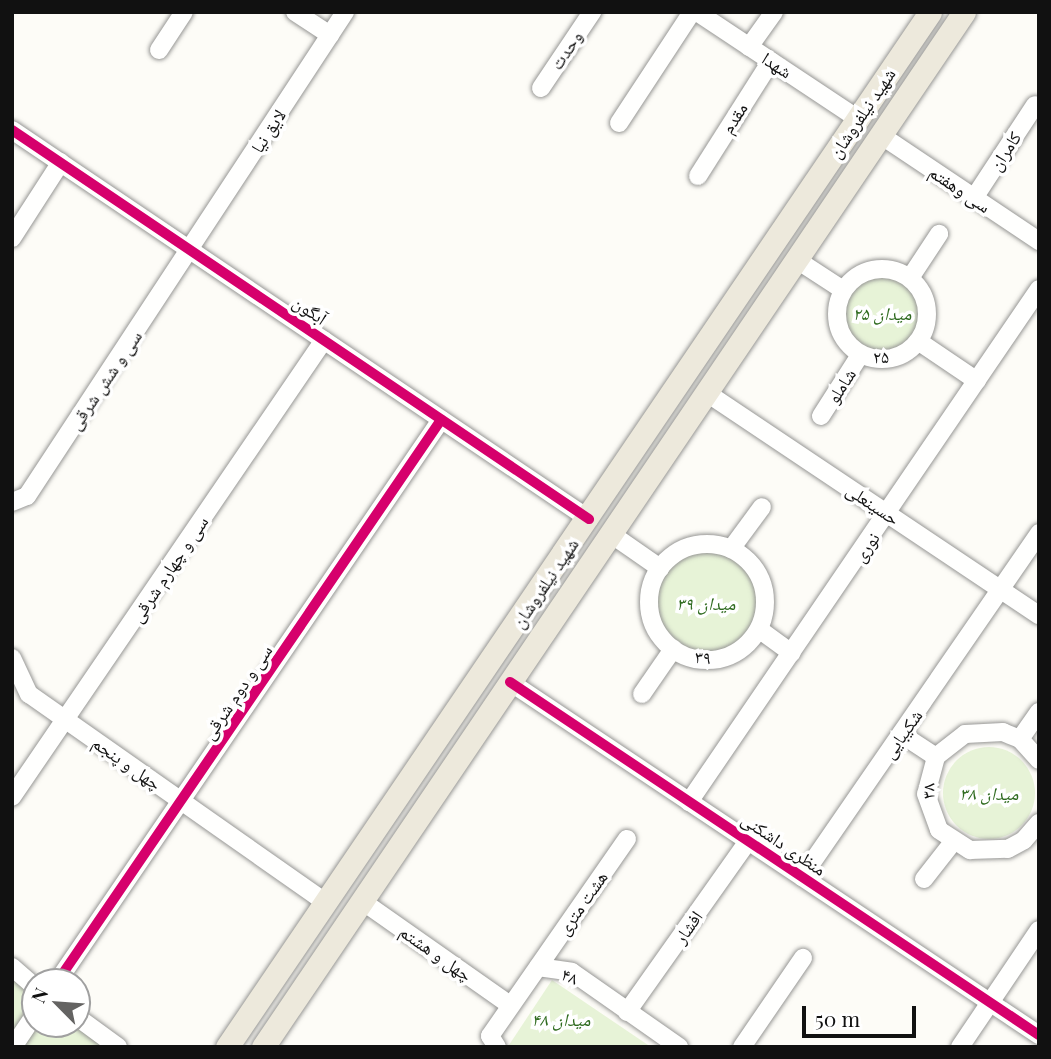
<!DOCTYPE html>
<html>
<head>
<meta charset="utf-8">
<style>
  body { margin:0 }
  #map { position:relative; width:1051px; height:1059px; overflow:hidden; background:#fdfcf7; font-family:"Playfair Display","Noto Naskh Arabic",serif }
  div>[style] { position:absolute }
  .green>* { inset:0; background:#e7f3d7 }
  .round { border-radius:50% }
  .roads { filter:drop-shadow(0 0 2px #979795) drop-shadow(0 0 2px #979795) }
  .minor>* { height:18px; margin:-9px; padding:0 9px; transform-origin:9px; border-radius:9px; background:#fffffe }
  .minor>.ring { margin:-9px; padding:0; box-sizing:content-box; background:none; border:18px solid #fffffe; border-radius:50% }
  .major>* { height:23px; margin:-11.5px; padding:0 11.5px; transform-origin:11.5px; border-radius:11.5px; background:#ede9dc }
  .cycleway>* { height:10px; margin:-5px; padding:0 5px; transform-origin:5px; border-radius:5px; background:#d6006c }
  span { translate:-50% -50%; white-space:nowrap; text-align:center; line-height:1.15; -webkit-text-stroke:7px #fff; paint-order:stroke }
  .street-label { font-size:18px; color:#111 }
  .park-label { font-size:18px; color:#2f6b1f; font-style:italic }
  .frame { position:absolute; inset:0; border:14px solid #111; pointer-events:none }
  .north { position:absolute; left:21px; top:968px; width:70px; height:70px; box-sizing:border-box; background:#fff; border:2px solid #a0a0a0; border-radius:50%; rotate:295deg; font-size:19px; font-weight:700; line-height:28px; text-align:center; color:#111 }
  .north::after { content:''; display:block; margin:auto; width:24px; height:32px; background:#646362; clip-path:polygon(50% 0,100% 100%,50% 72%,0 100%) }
  .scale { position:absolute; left:802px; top:1006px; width:114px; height:32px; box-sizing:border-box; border:4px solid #111; border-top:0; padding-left:9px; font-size:21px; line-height:24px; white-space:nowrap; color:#111; -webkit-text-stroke:5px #fff; paint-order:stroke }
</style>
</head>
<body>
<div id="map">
  <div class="green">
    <div class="round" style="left:845px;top:276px;width:74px;height:74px"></div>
    <div style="clip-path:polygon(712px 544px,757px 573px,765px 607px,747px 642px,723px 658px,673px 649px,652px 620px,660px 568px)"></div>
    <div class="round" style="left:943px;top:747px;width:92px;height:92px"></div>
    <div style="clip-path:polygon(12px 979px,35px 997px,35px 1024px,73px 1024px,106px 1047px,12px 1047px)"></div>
    <div style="clip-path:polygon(552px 980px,651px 1047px,509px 1045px)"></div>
  </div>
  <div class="roads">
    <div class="minor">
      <div style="left:295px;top:12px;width:42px;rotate:33.3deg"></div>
      <div style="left:697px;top:12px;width:193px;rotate:33.6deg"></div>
      <div style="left:749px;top:47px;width:43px;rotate:-54.5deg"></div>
      <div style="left:159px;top:50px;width:45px;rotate:-56.7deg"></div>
      <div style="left:541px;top:88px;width:92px;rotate:-56.1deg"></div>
      <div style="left:619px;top:123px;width:133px;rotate:-56.7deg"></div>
      <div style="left:12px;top:130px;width:696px;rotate:33.99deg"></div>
      <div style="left:882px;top:136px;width:189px;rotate:33.8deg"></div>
      <div style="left:698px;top:176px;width:136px;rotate:-57.6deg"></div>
      <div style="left:974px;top:198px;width:111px;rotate:-56.7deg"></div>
      <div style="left:12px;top:238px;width:90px;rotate:-57.2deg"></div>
      <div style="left:797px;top:260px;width:55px;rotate:33.1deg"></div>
      <div class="ring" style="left:837px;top:269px;width:72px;height:72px"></div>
      <div style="left:910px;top:278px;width:53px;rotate:-56.6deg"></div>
      <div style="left:918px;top:341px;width:71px;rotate:34.1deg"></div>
      <div style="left:707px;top:393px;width:399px;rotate:33.8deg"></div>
      <div style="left:821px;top:416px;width:72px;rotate:-57.4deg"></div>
      <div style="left:12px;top:502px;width:16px;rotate:-22deg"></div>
      <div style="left:27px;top:496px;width:579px;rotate:-56.69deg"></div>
      <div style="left:611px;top:534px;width:60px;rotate:34.8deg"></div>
      <div class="ring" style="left:649px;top:544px;width:98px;height:98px"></div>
      <div style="left:731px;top:549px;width:52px;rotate:-53.6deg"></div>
      <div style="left:760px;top:630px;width:39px;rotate:36deg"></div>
      <div style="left:12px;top:658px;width:40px;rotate:65deg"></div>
      <div style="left:29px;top:694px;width:363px;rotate:35.1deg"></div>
      <div style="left:510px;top:682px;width:636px;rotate:33.72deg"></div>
      <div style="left:642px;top:694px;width:55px;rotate:-55.4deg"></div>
      <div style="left:901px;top:734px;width:42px;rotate:33.3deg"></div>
      <div style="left:1020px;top:739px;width:33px;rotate:-55deg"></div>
      <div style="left:1039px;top:760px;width:28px;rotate:-132deg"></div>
      <div style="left:1020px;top:739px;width:18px;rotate:-158deg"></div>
      <div style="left:1003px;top:732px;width:38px;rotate:177deg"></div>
      <div style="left:965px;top:734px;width:37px;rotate:142deg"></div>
      <div style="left:936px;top:757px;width:38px;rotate:105deg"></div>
      <div style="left:926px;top:794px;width:38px;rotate:70deg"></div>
      <div style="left:939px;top:830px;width:37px;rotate:33deg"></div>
      <div style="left:970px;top:850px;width:38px;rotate:-2deg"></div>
      <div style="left:1008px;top:849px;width:18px;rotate:-29deg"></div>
      <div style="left:1024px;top:840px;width:23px;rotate:-49deg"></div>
      <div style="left:12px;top:797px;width:553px;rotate:-55.68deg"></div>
      <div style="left:689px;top:802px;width:621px;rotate:-55.7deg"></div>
      <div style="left:802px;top:877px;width:418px;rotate:-55.4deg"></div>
      <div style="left:924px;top:879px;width:47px;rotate:-51.9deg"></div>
      <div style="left:362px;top:901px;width:181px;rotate:35.1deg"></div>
      <div style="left:12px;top:967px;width:30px;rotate:41deg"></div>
      <div style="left:538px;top:967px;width:34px;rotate:8deg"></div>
      <div style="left:572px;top:972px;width:131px;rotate:35deg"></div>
      <div style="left:57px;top:982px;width:681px;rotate:-55.66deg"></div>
      <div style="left:627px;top:1012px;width:209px;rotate:-54.7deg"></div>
      <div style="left:77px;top:1017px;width:51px;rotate:36.2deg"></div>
      <div style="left:13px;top:1047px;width:40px;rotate:-56deg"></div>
      <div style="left:497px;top:1047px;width:13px;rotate:-122deg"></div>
      <div style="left:490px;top:1036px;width:240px;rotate:-55.2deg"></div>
      <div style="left:742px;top:1047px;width:108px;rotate:-55.6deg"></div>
      <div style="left:960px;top:1047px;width:141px;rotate:-56deg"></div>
    </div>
    <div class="major">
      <div style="left:227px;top:1047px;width:1251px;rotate:-55.81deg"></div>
      <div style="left:263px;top:1047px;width:1250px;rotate:-55.89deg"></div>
    </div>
  </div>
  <div class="cycleway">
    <div style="left:12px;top:130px;width:696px;rotate:33.99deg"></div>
    <div style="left:510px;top:682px;width:636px;rotate:33.72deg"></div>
    <div style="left:57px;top:982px;width:681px;rotate:-55.66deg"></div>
  </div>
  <div class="street-label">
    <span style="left:566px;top:50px;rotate:-56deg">وحدت</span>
    <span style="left:777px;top:65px;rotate:33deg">شهدا</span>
    <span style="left:862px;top:113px;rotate:-56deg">شهید نیلفروشان</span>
    <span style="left:734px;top:118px;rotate:-58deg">مقدم</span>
    <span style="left:268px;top:131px;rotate:-57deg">لایق نیا</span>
    <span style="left:1005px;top:151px;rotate:-57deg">کامران</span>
    <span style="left:960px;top:189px;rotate:34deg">سی وهفتم</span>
    <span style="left:310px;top:310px;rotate:34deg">آبگون</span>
    <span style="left:881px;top:356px">۲۵</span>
    <span style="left:105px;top:380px;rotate:-56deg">سی و شش شرقی</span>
    <span style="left:841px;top:386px;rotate:-57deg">شاملو</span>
    <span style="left:873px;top:504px;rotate:34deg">حسینعلی</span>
    <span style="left:866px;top:547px;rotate:-55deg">نوری</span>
    <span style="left:169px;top:569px;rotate:-56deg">سی و چهارم شرقی</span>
    <span style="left:545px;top:583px;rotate:-56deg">شهید نیلفروشان</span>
    <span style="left:703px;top:657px;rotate:4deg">۳۹</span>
    <span style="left:237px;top:692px;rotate:-56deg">سی و دوم شرقی</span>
    <span style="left:902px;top:734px;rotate:-55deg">شکیبایی</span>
    <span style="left:127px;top:763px;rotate:35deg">چهل و پنجم</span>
    <span style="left:928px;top:791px;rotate:-91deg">۳۸</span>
    <span style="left:784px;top:844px;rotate:34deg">منظری داشکنی</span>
    <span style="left:582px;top:903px;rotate:-55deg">هشت متری</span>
    <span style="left:688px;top:927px;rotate:-55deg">افشار</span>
    <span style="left:436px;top:953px;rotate:35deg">چهل و هشتم</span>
    <span style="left:570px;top:976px;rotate:22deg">۴۸</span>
  </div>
  <div class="park-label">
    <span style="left:882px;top:313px">میدان ۲۵</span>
    <span style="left:706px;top:603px">میدان ۳۹</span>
    <span style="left:989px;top:793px">میدان ۳۸</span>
    <span style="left:561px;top:1019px">میدان ۴۸</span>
  </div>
  <div class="frame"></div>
  <div class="north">N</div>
  <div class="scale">50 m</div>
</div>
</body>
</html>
